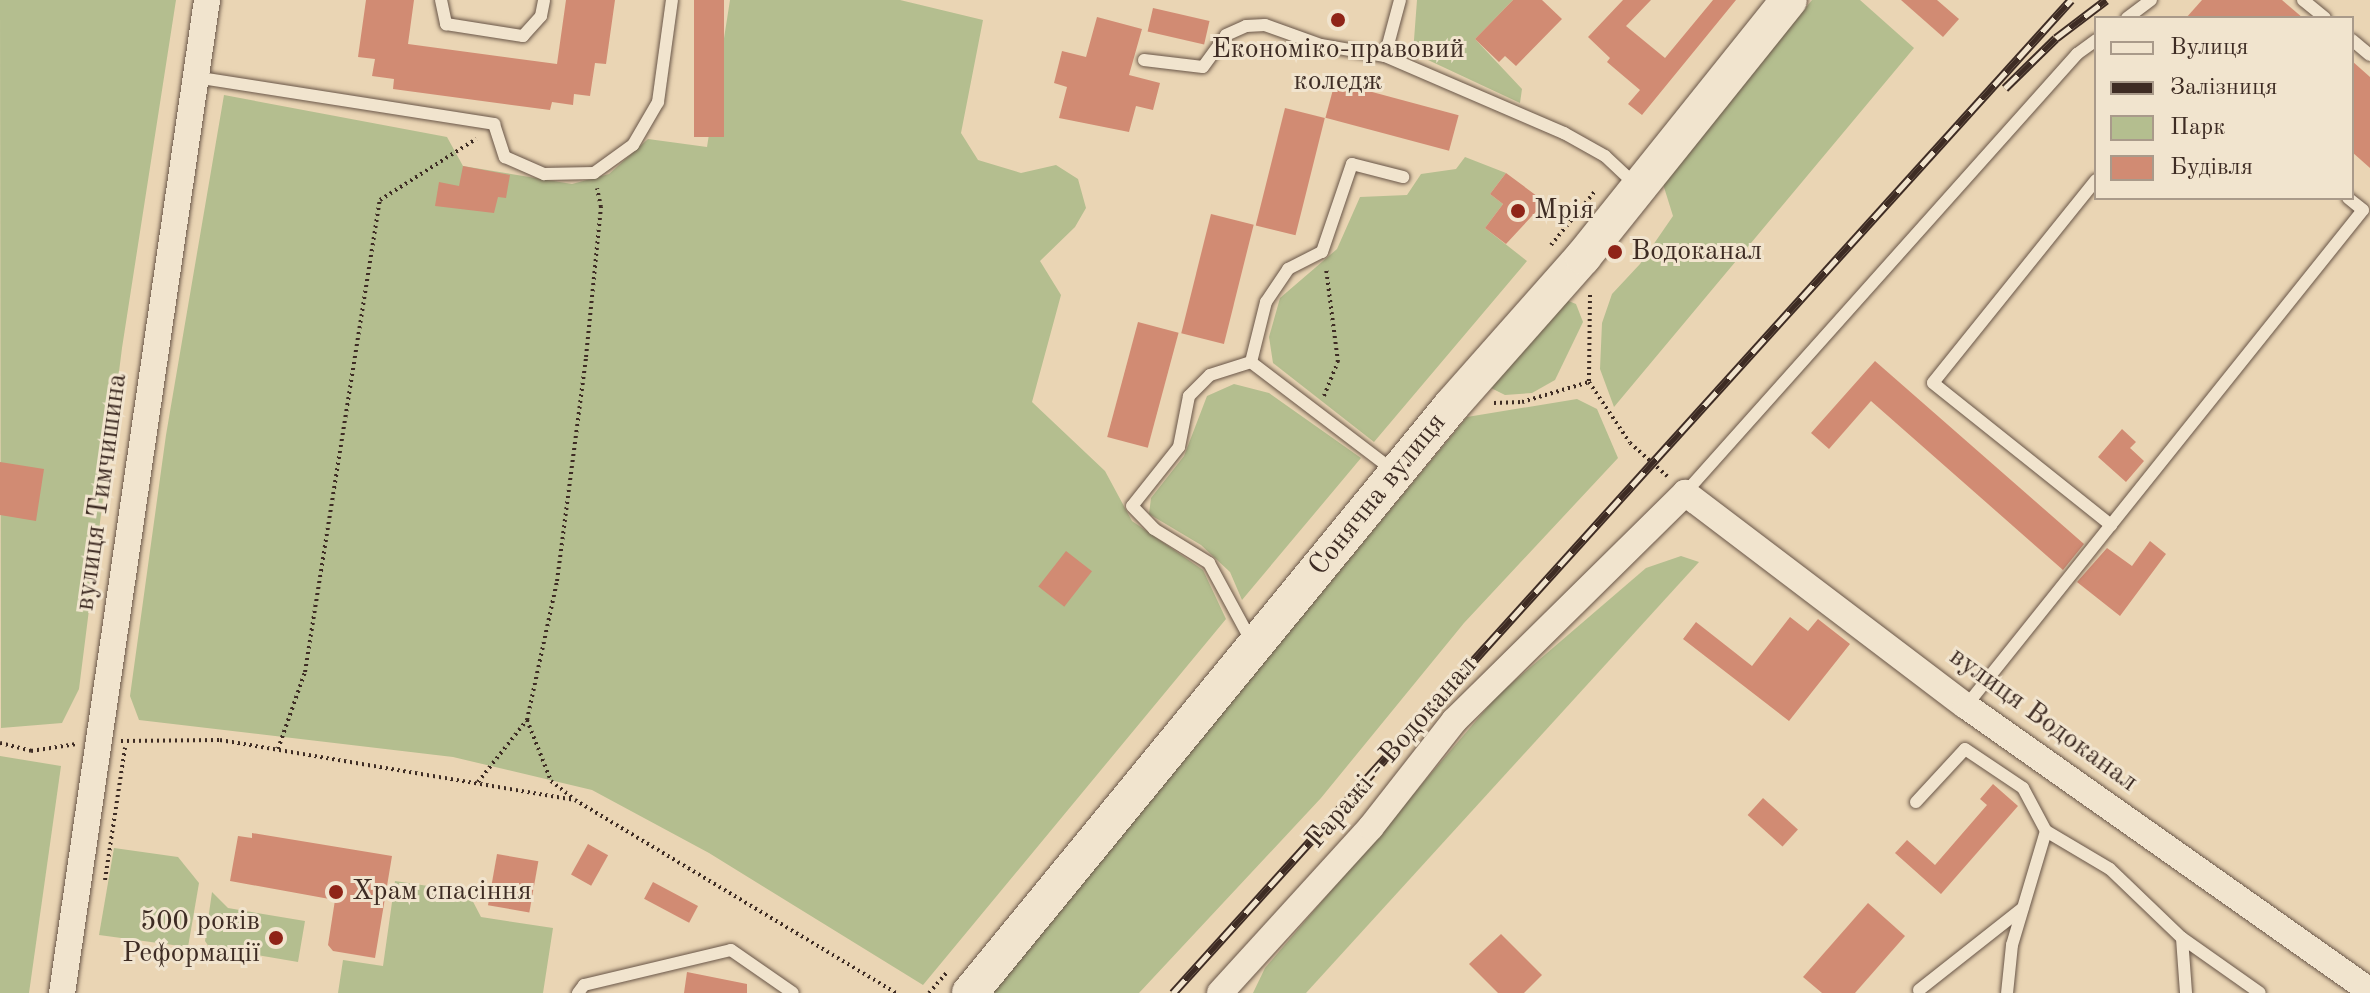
<!DOCTYPE html>
<html>
<head>
<meta charset="utf-8">
<style>
  body { margin:0 }
  #map { position:relative; width:2370px; height:993px; overflow:hidden; background:#ead5b4; font-family:"Old Standard TT",serif }
  div>[style] { position:absolute }
  .green>* { inset:0; background:#b4be8f }
  .building>* { inset:0; background:#d18b73; transform-origin:0 0 }
  .path>* { height:4px; margin-top:-2px; transform-origin:0; background:repeating-linear-gradient(90deg,#3e2c24 0 2px,transparent 0 6px) }
  .roads { filter:drop-shadow(0 0 2px #695648) drop-shadow(0 0 2px #695648) }
  .lane>* { height:12px; margin:-6px; padding:0 6px; transform-origin:6px; border-radius:6px; background:#f1e4ce }
  .street>* { height:26px; margin:-13px; padding:0 13px; transform-origin:13px; border-radius:13px; background:#f1e4ce }
  .secondary>* { height:36px; margin:-18px; padding:0 18px; transform-origin:18px; border-radius:18px; background:#f1e4ce }
  .rail>* { height:9px; margin-top:-4.5px; transform-origin:0; background:repeating-linear-gradient(90deg,#f1e4ce 0 18px,#3e2c24 0 36px); box-sizing:border-box; border-block:2px solid #3e2c24 }
  .dots>* { width:22px; height:22px; translate:-50% -50%; box-sizing:border-box; border:4px solid #f1e4ce; border-radius:50% }
  span { translate:-50% -50%; white-space:nowrap; text-align:center; line-height:1.15; -webkit-text-stroke:6px #f1e4ce; paint-order:stroke }
  .poi-label { font-size:28px; color:#3e2c24 }
  .left { translate:0 -50%; text-align:left }
  .right { translate:-100% -50%; text-align:right }
  .street-label { font-size:28px; color:#3e2c24 }
  .legend { position:absolute; left:2094px; top:16px; width:260px; height:184px; box-sizing:border-box; background:#f1e4ce; border:2px solid #a99a8a; margin:0; padding:10px 14px; list-style:none; font-size:24px; color:#3e2c24 }
  .legend li { display:flex; align-items:center; gap:16px; height:40px }
  .legend b { width:40px; border:2px solid #a99a8a }
</style>
</head>
<body>
<div id="map">
  <div class="green">
    <div style="clip-path:polygon(0 0,176px 0,122px 348px,79px 689px,62px 723px,1px 728px)"></div>
    <div style="clip-path:polygon(730px 0,900px 0,983px 20px,961px 133px,978px 160px,1021px 173px,1056px 165px,1078px 179px,1086px 208px,1075px 227px,1040px 261px,1061px 295px,1032px 402px,1105px 471px,1132px 521px,1203px 570px,1226px 619px,923px 985px,709px 853px,592px 790px,453px 757px,139px 720px,130px 696px,166px 435px,224px 95px,447px 137px,463px 166px,572px 184px,609px 174px,648px 139px,707px 147px)"></div>
    <div style="clip-path:polygon(1417px 0,1513px 0,1475px 39px,1522px 89px,1520px 103px,1413px 53px)"></div>
    <div style="clip-path:polygon(1812px 0,1860px 0,1914px 48px,1614px 407px,1600px 369px,1602px 323px,1612px 294px,1640px 264px,1673px 216px,1663px 184px)"></div>
    <div style="clip-path:polygon(1465px 157px,1506px 173px,1490px 194px,1503px 204px,1485px 228px,1527px 261px,1374px 442px,1273px 363px,1269px 337px,1280px 298px,1337px 249px,1360px 197px,1407px 195px,1421px 174px,1456px 169px)"></div>
    <div style="clip-path:polygon(1561px 298px,1576px 304px,1583px 322px,1555px 380px,1532px 393px,1505px 395px,1491px 388px)"></div>
    <div style="clip-path:polygon(1234px 384px,1269px 393px,1361px 458px,1242px 600px,1230px 572px,1201px 545px,1149px 514px,1151px 498px,1184px 456px,1207px 396px)"></div>
    <div style="clip-path:polygon(1577px 399px,1597px 409px,1618px 458px,1464px 623px,1321px 798px,1139px 993px,990px 993px,1467px 417px)"></div>
    <div style="clip-path:polygon(1681px 556px,1699px 562px,1306px 993px,1253px 993px,1265px 968px,1498px 695px,1646px 568px)"></div>
    <div style="clip-path:polygon(0 756px,61px 766px,29px 993px,0 993px)"></div>
    <div style="clip-path:polygon(114px 848px,178px 857px,199px 883px,188px 947px,99px 935px)"></div>
    <div style="clip-path:polygon(395px 881px,468px 892px,481px 917px,553px 928px,543px 993px,338px 993px,343px 960px,383px 966px)"></div>
    <div style="clip-path:polygon(212px 892px,228px 908px,305px 921px,298px 962px,209px 947px,205px 941px)"></div>
  </div>
  <div class="building">
    <div style="clip-path:polygon(366px 0,414px 0,408px 44px,557px 64px,566px 0,615px 0,606px 64px,595px 63px,590px 96px,574px 94px,573px 105px,552px 102px,550px 110px,393px 89px,394px 79px,372px 76px,375px 59px,358px 57px)"></div>
    <div style="left:694px;top:0;width:30px;height:137px"></div>
    <div style="clip-path:polygon(1513px 0,1542px 0,1562px 19px,1516px 66px,1505px 56px,1499px 62px,1475px 39px)"></div>
    <div style="clip-path:polygon(1623px 0,1651px 0,1626px 26px,1665px 58px,1713px 0,1736px 0,1642px 115px,1628px 104px,1640px 90px,1607px 62px,1610px 58px,1588px 37px)"></div>
    <div style="clip-path:polygon(1901px 0,1937px 0,1959px 19px,1943px 37px)"></div>
    <div style="clip-path:polygon(2202px 0,2282px 0,2303px 18px,2186px 18px)"></div>
    <div style="left:1153px;top:8px;width:58px;height:24px;rotate:13deg"></div>
    <div style="clip-path:polygon(1097px 17px,1142px 29px,1129px 75px,1160px 83px,1153px 110px,1136px 106px,1129px 132px,1059px 118px,1067px 87px,1054px 83px,1062px 51px,1086px 57px)"></div>
    <div style="clip-path:polygon(2352px 61px,2370px 77px,2370px 168px,2352px 152px)"></div>
    <div style="left:1335px;top:82px;width:128px;height:37px;rotate:15deg"></div>
    <div style="left:1285px;top:108px;width:41px;height:121px;rotate:14deg"></div>
    <div style="clip-path:polygon(463px 166px,510px 175px,506px 198px,498px 197px,494px 213px,435px 206px,439px 182px,459px 186px)"></div>
    <div style="clip-path:polygon(1506px 173px,1545px 202px,1506px 244px,1485px 228px,1503px 204px,1490px 194px)"></div>
    <div style="left:1211px;top:214px;width:44px;height:123px;rotate:14deg"></div>
    <div style="left:1138px;top:322px;width:42px;height:119px;rotate:15deg"></div>
    <div style="clip-path:polygon(1875px 361px,2084px 544px,2063px 570px,1871px 401px,1829px 449px,1811px 433px)"></div>
    <div style="clip-path:polygon(2122px 429px,2136px 442px,2130px 448px,2144px 461px,2126px 482px,2098px 457px)"></div>
    <div style="clip-path:polygon(0 462px,44px 469px,36px 521px,0 515px)"></div>
    <div style="clip-path:polygon(2150px 541px,2166px 554px,2120px 616px,2077px 582px,2107px 548px,2132px 566px)"></div>
    <div style="left:1066px;top:551px;width:33px;height:45px;rotate:38deg"></div>
    <div style="clip-path:polygon(1790px 617px,1808px 631px,1818px 619px,1850px 644px,1789px 721px,1683px 639px,1696px 622px,1752px 666px)"></div>
    <div style="clip-path:polygon(1993px 784px,2018px 806px,1941px 894px,1895px 853px,1907px 840px,1935px 865px,1987px 805px,1980px 799px)"></div>
    <div style="left:1763px;top:798px;width:47px;height:23px;rotate:42deg"></div>
    <div style="clip-path:polygon(252px 833px,392px 856px,375px 958px,333px 951px,328px 945px,335px 900px,230px 881px,238px 836px,252px 838px)"></div>
    <div style="left:588px;top:844px;width:23px;height:35px;rotate:29deg"></div>
    <div style="left:497px;top:854px;width:42px;height:52px;rotate:10deg"></div>
    <div style="left:653px;top:882px;width:51px;height:19px;rotate:28deg"></div>
    <div style="clip-path:polygon(1868px 903px,1905px 936px,1855px 993px,1822px 993px,1803px 977px)"></div>
    <div style="clip-path:polygon(1501px 934px,1542px 975px,1524px 993px,1498px 993px,1469px 964px)"></div>
    <div style="clip-path:polygon(687px 972px,747px 984px,747px 993px,684px 993px)"></div>
  </div>
  <div class="path">
    <div style="left:1551px;top:245px;width:71px;rotate:-50.7deg"></div>
    <div style="left:1590px;top:295px;width:87px;rotate:90.7deg"></div>
    <div style="left:1589px;top:382px;width:73px;rotate:56.1deg"></div>
    <div style="left:1630px;top:443px;width:50px;rotate:41.7deg"></div>
    <div style="left:1324px;top:396px;width:37px;rotate:-68deg"></div>
    <div style="left:1338px;top:362px;width:95px;rotate:-97.3deg"></div>
    <div style="left:1494px;top:403px;width:28px;rotate:-2deg"></div>
    <div style="left:1522px;top:402px;width:70px;rotate:-16.6deg"></div>
    <div style="left:527px;top:720px;width:66px;rotate:68.5deg"></div>
    <div style="left:551px;top:781px;width:28px;rotate:38deg"></div>
    <div style="left:121px;top:741px;width:99px;rotate:-0.6deg"></div>
    <div style="left:220px;top:740px;width:360px;rotate:9.6deg"></div>
    <div style="left:575px;top:800px;width:375px;rotate:31deg"></div>
    <div style="left:0;top:743px;width:32px;rotate:14deg"></div>
    <div style="left:31px;top:751px;width:46px;rotate:-8.8deg"></div>
    <div style="left:278px;top:749px;width:82px;rotate:-70.7deg"></div>
    <div style="left:305px;top:672px;width:478px;rotate:-81deg"></div>
    <div style="left:380px;top:200px;width:114px;rotate:-32.4deg"></div>
    <div style="left:478px;top:782px;width:79px;rotate:-51.7deg"></div>
    <div style="left:527px;top:720px;width:142px;rotate:-77.8deg"></div>
    <div style="left:557px;top:581px;width:226px;rotate:-82.6deg"></div>
    <div style="left:586px;top:357px;width:151px;rotate:-84.3deg"></div>
    <div style="left:601px;top:207px;width:19px;rotate:-102deg"></div>
    <div style="left:105px;top:880px;width:134px;rotate:-81.4deg"></div>
    <div style="left:929px;top:993px;width:28px;rotate:-49deg"></div>
  </div>
  <div class="roads">
    <div class="lane">
      <div style="left:441px;top:0;width:25px;rotate:78deg"></div>
      <div style="left:446px;top:24px;width:78px;rotate:8.9deg"></div>
      <div style="left:523px;top:36px;width:27px;rotate:-48deg"></div>
      <div style="left:541px;top:16px;width:16px;rotate:-79deg"></div>
      <div style="left:2303px;top:0;width:28px;rotate:39deg"></div>
      <div style="left:2127px;top:18px;width:30px;rotate:-37deg"></div>
      <div style="left:2352px;top:40px;width:23px;rotate:40deg"></div>
      <div style="left:1385px;top:56px;width:58px;rotate:-75deg"></div>
      <div style="left:1144px;top:60px;width:59px;rotate:6.8deg"></div>
      <div style="left:1203px;top:67px;width:39px;rotate:-54deg"></div>
      <div style="left:1226px;top:35px;width:22px;rotate:-24deg"></div>
      <div style="left:1246px;top:26px;width:19px;rotate:-3deg"></div>
      <div style="left:1265px;top:25px;width:59px;rotate:19.7deg"></div>
      <div style="left:1321px;top:45px;width:65px;rotate:9.8deg"></div>
      <div style="left:1385px;top:56px;width:195px;rotate:23.3deg"></div>
      <div style="left:1564px;top:133px;width:47px;rotate:29.3deg"></div>
      <div style="left:1605px;top:156px;width:44px;rotate:43.2deg"></div>
      <div style="left:195px;top:77px;width:303px;rotate:8.9deg"></div>
      <div style="left:494px;top:124px;width:35px;rotate:72deg"></div>
      <div style="left:505px;top:157px;width:43px;rotate:23.6deg"></div>
      <div style="left:544px;top:174px;width:50px;rotate:-1.1deg"></div>
      <div style="left:594px;top:173px;width:48px;rotate:-35.7deg"></div>
      <div style="left:633px;top:145px;width:50px;rotate:-59.8deg"></div>
      <div style="left:658px;top:102px;width:103px;rotate:-82.2deg"></div>
      <div style="left:2096px;top:180px;width:260px;rotate:128.8deg"></div>
      <div style="left:1933px;top:383px;width:228px;rotate:38.6deg"></div>
      <div style="left:1251px;top:362px;width:43px;rotate:162.4deg"></div>
      <div style="left:1210px;top:375px;width:30px;rotate:135deg"></div>
      <div style="left:1189px;top:396px;width:52px;rotate:101.1deg"></div>
      <div style="left:1179px;top:447px;width:75px;rotate:128.5deg"></div>
      <div style="left:1132px;top:506px;width:32px;rotate:46deg"></div>
      <div style="left:1154px;top:529px;width:65px;rotate:31.7deg"></div>
      <div style="left:1209px;top:563px;width:92px;rotate:61.5deg"></div>
      <div style="left:1394px;top:471px;width:180px;rotate:-142.7deg"></div>
      <div style="left:1251px;top:362px;width:62px;rotate:-76deg"></div>
      <div style="left:1266px;top:302px;width:40px;rotate:-56deg"></div>
      <div style="left:1288px;top:269px;width:38px;rotate:-27deg"></div>
      <div style="left:1322px;top:252px;width:93px;rotate:-71.2deg"></div>
      <div style="left:1352px;top:164px;width:53px;rotate:14.3deg"></div>
      <div style="left:1685px;top:493px;width:589px;rotate:-48.24deg"></div>
      <div style="left:2077px;top:54px;width:24px;rotate:-36deg"></div>
      <div style="left:1966px;top:706px;width:635px;rotate:-51.33deg"></div>
      <div style="left:2363px;top:210px;width:19px;rotate:-141deg"></div>
      <div style="left:1916px;top:802px;width:72px;rotate:-47.2deg"></div>
      <div style="left:1965px;top:749px;width:70px;rotate:33.9deg"></div>
      <div style="left:2023px;top:788px;width:49px;rotate:61.9deg"></div>
      <div style="left:2046px;top:831px;width:119px;rotate:106.6deg"></div>
      <div style="left:2012px;top:945px;width:48px;rotate:95.9deg"></div>
      <div style="left:2046px;top:831px;width:74px;rotate:30.7deg"></div>
      <div style="left:2110px;top:869px;width:100px;rotate:43.8deg"></div>
      <div style="left:2182px;top:938px;width:55px;rotate:85.8deg"></div>
      <div style="left:2182px;top:938px;width:95px;rotate:35.2deg"></div>
      <div style="left:1919px;top:990px;width:132px;rotate:-38.3deg"></div>
      <div style="left:578px;top:993px;width:10px;rotate:-53deg"></div>
      <div style="left:584px;top:985px;width:151px;rotate:-13.4deg"></div>
      <div style="left:731px;top:950px;width:75px;rotate:34.7deg"></div>
    </div>
    <div class="street">
      <div style="left:62px;top:993px;width:1004px;rotate:-81.69deg"></div>
      <div style="left:1220px;top:993px;width:224px;rotate:-47.7deg"></div>
      <div style="left:1371px;top:827px;width:135px;rotate:-51.9deg"></div>
      <div style="left:1454px;top:721px;width:325px;rotate:-44.6deg"></div>
      <div style="left:1685px;top:493px;width:353px;rotate:37.2deg"></div>
      <div style="left:1966px;top:706px;width:494px;rotate:35.2deg"></div>
    </div>
    <div class="secondary">
      <div style="left:970px;top:993px;width:760px;rotate:-50.66deg"></div>
      <div style="left:1452px;top:405px;width:198px;rotate:-48.5deg"></div>
      <div style="left:1583px;top:257px;width:329px;rotate:-51.3deg"></div>
    </div>
  </div>
  <div class="rail">
    <div style="left:2005px;top:88px;width:71px;rotate:-44.4deg"></div>
    <div style="left:2056px;top:38px;width:63px;rotate:-37.2deg"></div>
    <div style="left:1173px;top:993px;width:1339px;rotate:-47.88deg"></div>
  </div>
  <div class="dots">
    <div style="left:1338px;top:20px;background:#8f2418"></div>
    <div style="left:1518px;top:211px;background:#8f2418"></div>
    <div style="left:1615px;top:252px;background:#8f2418"></div>
    <div style="left:336px;top:892px;background:#8f2418"></div>
    <div style="left:276px;top:938px;background:#8f2418"></div>
  </div>
  <div class="poi-label">
    <span style="left:1338px;top:66px">Економіко-правовий<br>коледж</span>
    <span class="left" style="left:1534px;top:211px">Мрія</span>
    <span class="left" style="left:1631px;top:252px">Водоканал</span>
    <span class="left" style="left:352px;top:892px">Храм спасіння</span>
    <span class="right" style="left:260px;top:938px">500 років<br>Реформації</span>
  </div>
  <div class="street-label">
    <span style="left:102px;top:492px;rotate:-82deg">вулиця Тимчишина</span>
    <span style="left:1378px;top:495px;rotate:-51deg">Сонячна вулиця</span>
    <span style="left:2043px;top:720px;rotate:36deg">вулиця Водоканал</span>
    <span style="left:1392px;top:753px;rotate:-49deg">Гаражі - Водоканал</span>
  </div>
  <ul class="legend">
  <li><b style="height:10px;background:#f1e4ce"></b>Вулиця</li>
  <li><b style="height:10px;background:#3e2c24"></b>Залізниця</li>
  <li><b style="height:22px;background:#b4be8f"></b>Парк</li>
  <li><b style="height:22px;background:#d18b73"></b>Будівля</li>
  </ul>
</div>
</body>
</html>
